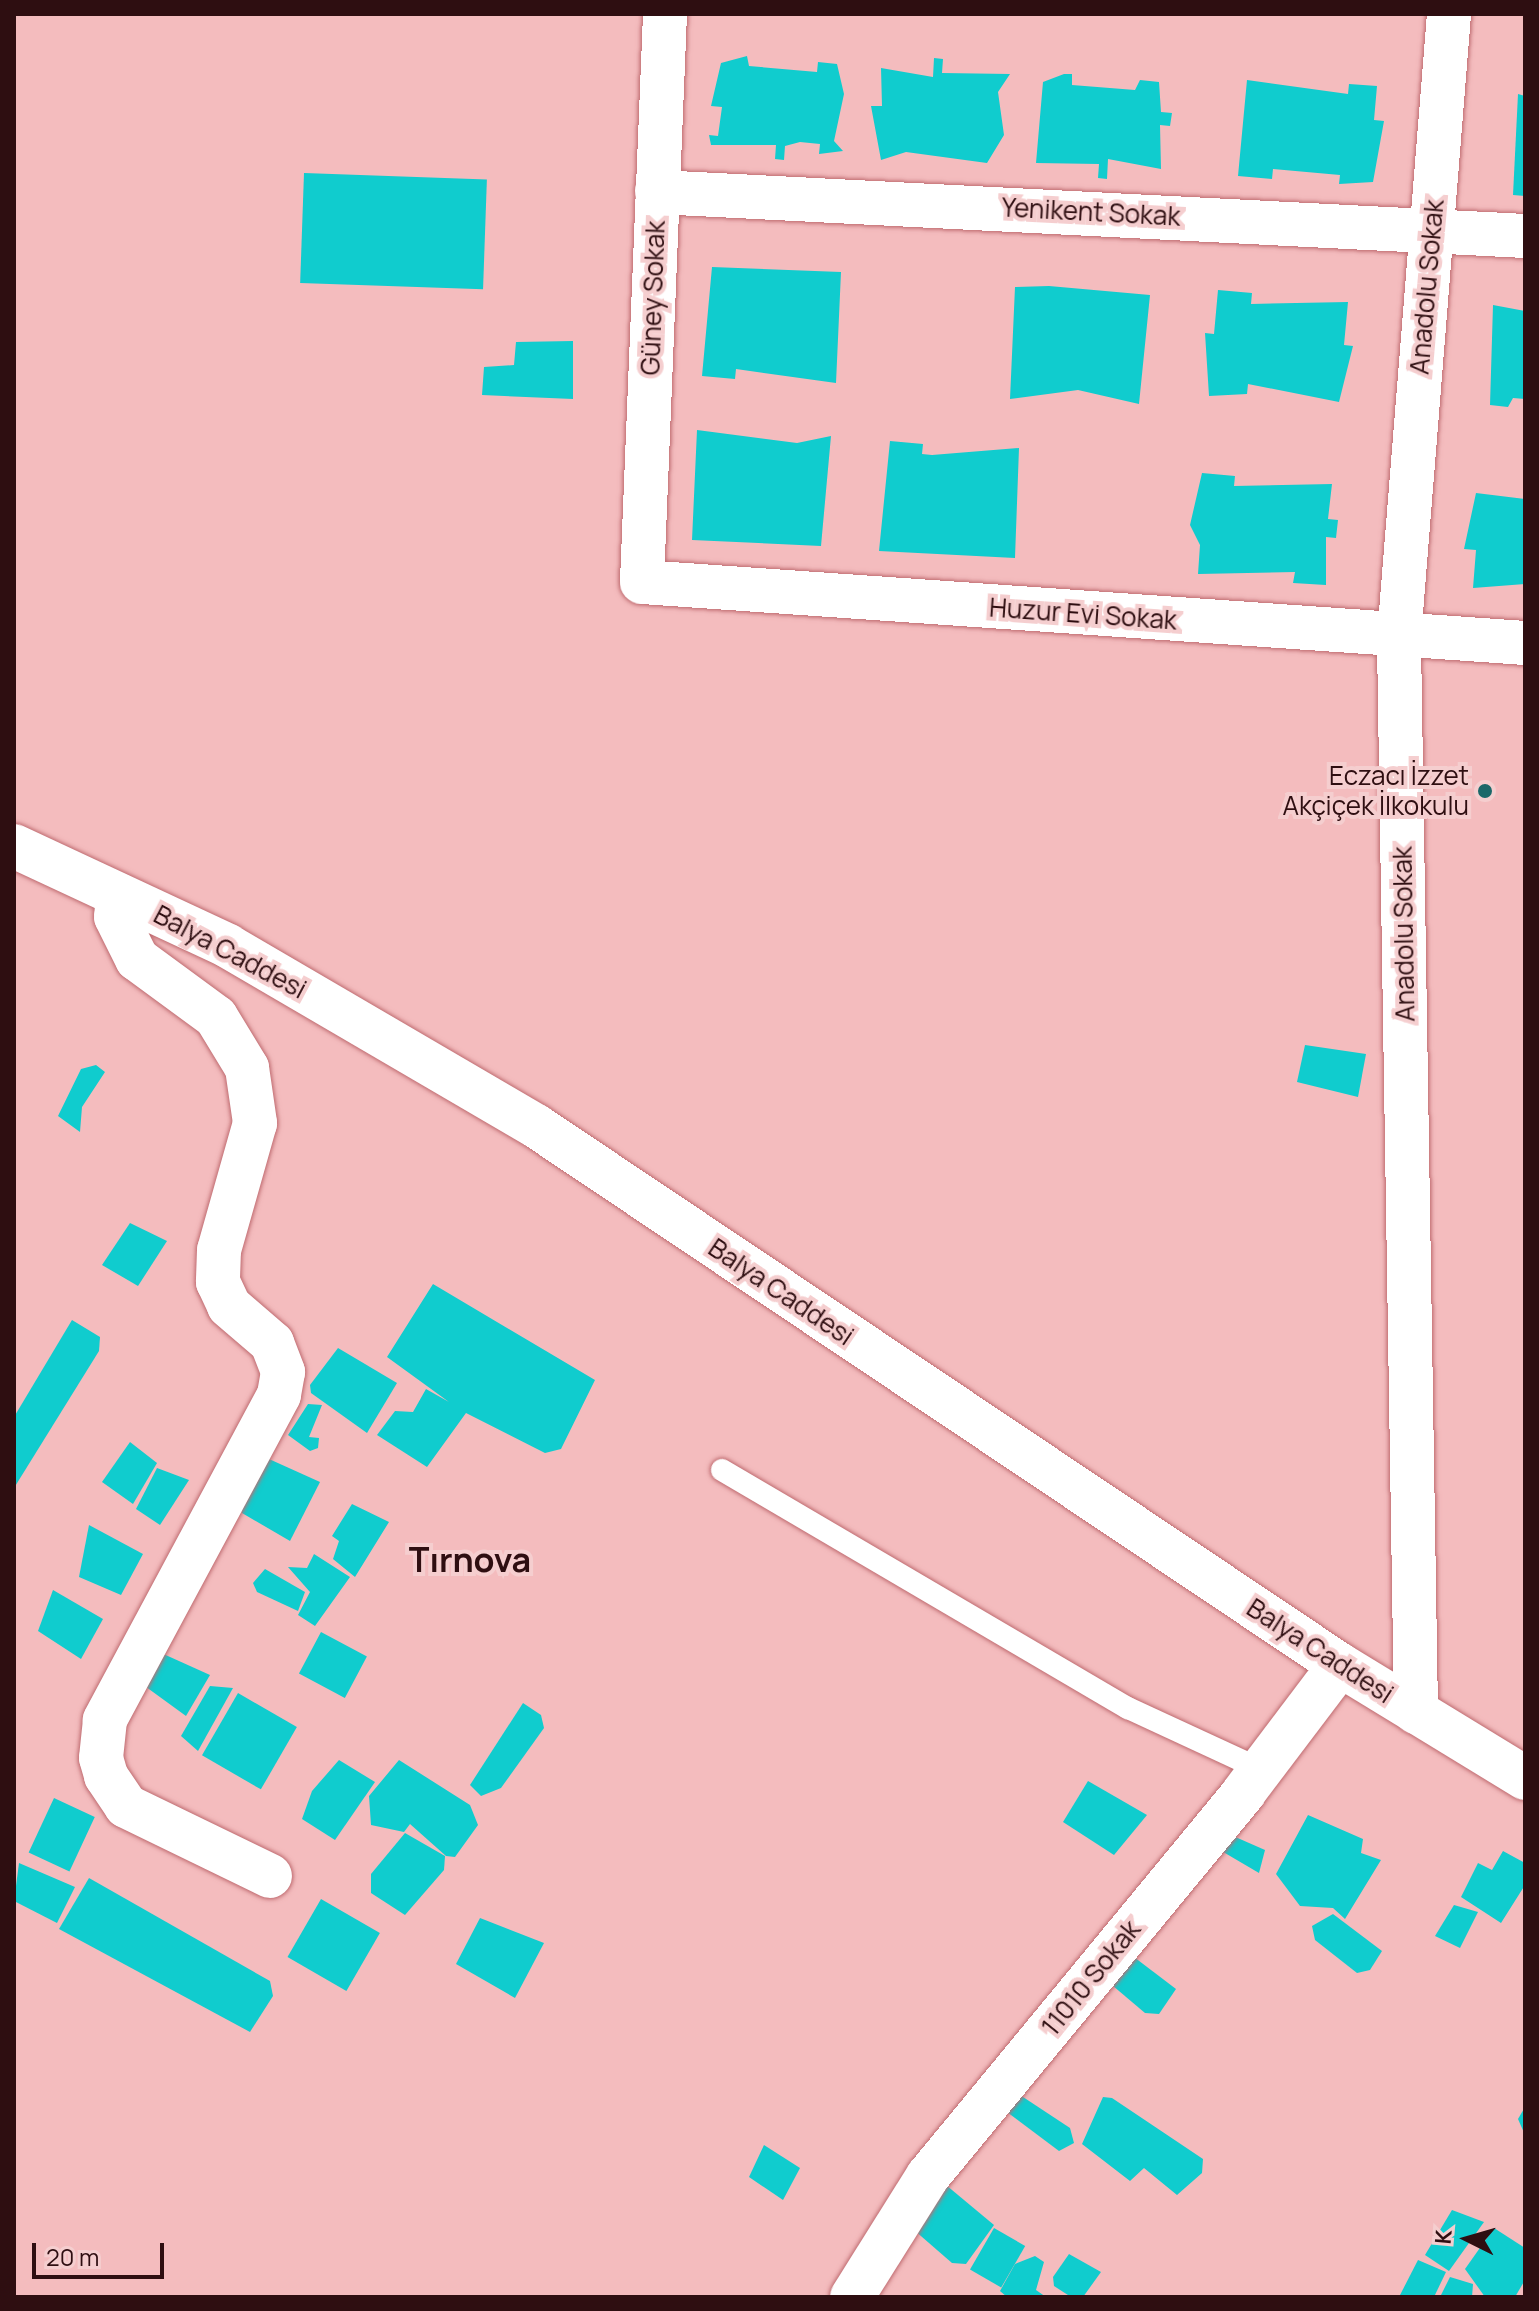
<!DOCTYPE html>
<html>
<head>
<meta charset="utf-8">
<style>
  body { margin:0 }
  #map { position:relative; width:1539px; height:2311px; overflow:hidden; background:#f4bcbe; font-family:Manrope,sans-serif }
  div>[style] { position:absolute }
  .building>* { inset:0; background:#10ccce; transform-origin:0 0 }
  .roads { filter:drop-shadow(0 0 2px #bf6b70) drop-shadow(0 0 2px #bf6b70) }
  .service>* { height:22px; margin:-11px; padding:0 11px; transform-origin:11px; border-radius:11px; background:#fff }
  .minor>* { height:44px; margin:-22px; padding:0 22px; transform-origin:22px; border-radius:22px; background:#fff }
  .secondary>* { height:44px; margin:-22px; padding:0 22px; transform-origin:22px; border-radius:22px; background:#fff }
  .dots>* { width:22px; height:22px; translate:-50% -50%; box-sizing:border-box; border:4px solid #f5cecf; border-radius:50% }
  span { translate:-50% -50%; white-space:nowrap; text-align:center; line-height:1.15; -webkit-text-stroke:8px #f5cecf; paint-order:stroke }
  .street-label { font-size:26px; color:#2e0e11 }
  .poi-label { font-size:26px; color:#2e0e11 }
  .right { translate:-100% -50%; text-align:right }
  .district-label { font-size:34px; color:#2e0e11; font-weight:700 }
  .frame { position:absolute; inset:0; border:16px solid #2e0e11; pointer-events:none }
  .north { position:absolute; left:1427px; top:2199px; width:80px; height:80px; -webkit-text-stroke:6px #f5cecf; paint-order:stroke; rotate:275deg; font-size:22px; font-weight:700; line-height:32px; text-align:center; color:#2e0e11 }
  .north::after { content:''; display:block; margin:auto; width:28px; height:36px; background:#2e0e11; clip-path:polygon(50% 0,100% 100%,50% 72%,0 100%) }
  .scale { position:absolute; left:32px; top:2243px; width:132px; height:36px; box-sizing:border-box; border:4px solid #2e0e11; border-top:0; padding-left:10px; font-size:24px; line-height:28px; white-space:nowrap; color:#2e0e11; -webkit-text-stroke:6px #f5cecf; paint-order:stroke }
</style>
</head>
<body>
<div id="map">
  <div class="building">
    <div style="clip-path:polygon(747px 56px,749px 66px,817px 72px,818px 62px,837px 64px,844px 94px,834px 141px,843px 151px,819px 154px,820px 144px,800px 142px,785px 146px,784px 160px,775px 159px,776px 145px,711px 145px,709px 135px,718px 136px,722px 107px,711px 106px,721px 63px)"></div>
    <div style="clip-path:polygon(934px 58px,943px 59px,942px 73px,1010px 74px,998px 92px,1004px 135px,987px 163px,906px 152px,881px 160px,871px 106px,882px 106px,881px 68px,933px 77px)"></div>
    <div style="clip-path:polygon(1064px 74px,1072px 74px,1072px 85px,1135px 90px,1140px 80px,1159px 82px,1161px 112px,1172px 113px,1170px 126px,1160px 125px,1161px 169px,1108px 159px,1107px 179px,1098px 178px,1099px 164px,1036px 163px,1043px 82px)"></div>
    <div style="clip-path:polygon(1247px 80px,1348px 94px,1349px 84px,1377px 86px,1374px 120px,1384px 121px,1373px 182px,1339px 184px,1340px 175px,1273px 169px,1272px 179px,1238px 176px)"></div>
    <div style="clip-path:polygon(1518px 94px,1525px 96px,1525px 196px,1513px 195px)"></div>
    <div style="left:304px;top:173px;width:183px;height:110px;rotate:2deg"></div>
    <div style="clip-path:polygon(712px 267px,841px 272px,836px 383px,736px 369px,735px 379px,702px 376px)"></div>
    <div style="clip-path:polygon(1049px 286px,1150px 295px,1139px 404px,1078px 390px,1010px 399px,1015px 287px)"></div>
    <div style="clip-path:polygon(1218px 290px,1252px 293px,1251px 304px,1348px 302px,1344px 345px,1353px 346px,1339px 402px,1248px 384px,1247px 394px,1209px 396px,1205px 333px,1214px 334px)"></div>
    <div style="clip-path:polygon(1493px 305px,1525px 311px,1525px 399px,1513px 398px,1508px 407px,1490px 405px)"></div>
    <div style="clip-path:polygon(573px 341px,573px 399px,482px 395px,484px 367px,514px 365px,516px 342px)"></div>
    <div style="clip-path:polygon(697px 430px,797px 443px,831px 436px,821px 546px,692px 540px)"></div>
    <div style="clip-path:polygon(890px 441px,923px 444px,922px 454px,932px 455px,1019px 448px,1015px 558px,879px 551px)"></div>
    <div style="clip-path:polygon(1202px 473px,1235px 476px,1234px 486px,1332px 484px,1328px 519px,1338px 520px,1336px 538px,1326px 537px,1326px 585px,1293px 583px,1295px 572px,1198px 574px,1200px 545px,1190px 525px)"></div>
    <div style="clip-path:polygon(1476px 493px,1525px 499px,1525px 584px,1473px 588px,1476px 550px,1464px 549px)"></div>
    <div style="clip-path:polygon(1305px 1045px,1366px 1054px,1358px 1097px,1297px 1082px)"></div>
    <div style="clip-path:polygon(96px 1065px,105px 1072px,82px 1107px,80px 1132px,58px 1116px,81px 1069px)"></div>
    <div style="clip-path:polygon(130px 1223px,167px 1241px,138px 1286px,102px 1265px)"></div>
    <div style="clip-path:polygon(433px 1284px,595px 1380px,561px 1449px,545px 1453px,466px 1413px,427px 1467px,377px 1435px,395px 1411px,413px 1412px,426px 1389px,449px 1402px,387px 1357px)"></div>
    <div style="clip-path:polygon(72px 1320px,100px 1337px,99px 1351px,14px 1488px,14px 1417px)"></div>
    <div style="clip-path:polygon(338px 1348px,397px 1383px,367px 1433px,311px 1393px,310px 1385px)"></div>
    <div style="clip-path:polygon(308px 1404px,322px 1405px,309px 1437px,319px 1438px,318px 1448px,310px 1451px,288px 1435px)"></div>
    <div style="clip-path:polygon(130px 1442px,157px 1463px,133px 1504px,102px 1482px)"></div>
    <div style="clip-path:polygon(269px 1459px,320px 1482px,290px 1541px,242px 1513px,241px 1500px)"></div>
    <div style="clip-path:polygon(157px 1468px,189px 1480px,160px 1525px,136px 1509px)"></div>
    <div style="clip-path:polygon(352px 1504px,389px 1522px,355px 1577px,333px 1559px,339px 1541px,332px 1536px)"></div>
    <div style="clip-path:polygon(89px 1525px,143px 1554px,121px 1595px,79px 1577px)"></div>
    <div style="clip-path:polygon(314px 1554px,350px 1577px,315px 1626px,298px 1615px,310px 1592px,288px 1567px,307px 1568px)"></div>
    <div style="clip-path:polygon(265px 1569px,305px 1592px,298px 1611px,257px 1592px,253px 1583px)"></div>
    <div style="clip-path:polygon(53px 1590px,103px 1619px,81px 1659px,38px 1631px)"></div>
    <div style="left:321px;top:1632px;width:52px;height:47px;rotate:28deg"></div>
    <div style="clip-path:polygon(159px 1652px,210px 1675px,186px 1716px,142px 1684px)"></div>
    <div style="clip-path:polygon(210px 1686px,233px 1688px,198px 1751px,181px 1736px)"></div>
    <div style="left:238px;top:1693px;width:68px;height:72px;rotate:30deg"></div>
    <div style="clip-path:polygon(523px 1703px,541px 1715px,544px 1728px,501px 1788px,481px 1796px,470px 1785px)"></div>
    <div style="clip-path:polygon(339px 1760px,375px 1782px,335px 1840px,302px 1819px,312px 1791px)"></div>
    <div style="clip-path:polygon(399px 1760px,470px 1805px,478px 1825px,455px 1857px,446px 1856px,410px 1824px,404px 1832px,371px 1825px,369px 1796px)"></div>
    <div style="clip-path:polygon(1088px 1781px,1147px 1815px,1114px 1855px,1063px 1822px)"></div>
    <div style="left:54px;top:1798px;width:45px;height:60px;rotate:25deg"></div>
    <div style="clip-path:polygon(1308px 1815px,1363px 1839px,1361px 1853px,1381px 1860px,1345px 1919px,1333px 1908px,1300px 1906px,1276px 1874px)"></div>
    <div style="clip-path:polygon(1224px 1832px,1265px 1850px,1259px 1873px,1213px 1846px)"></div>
    <div style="clip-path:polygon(405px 1833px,445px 1856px,444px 1870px,405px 1915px,371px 1893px,371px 1874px)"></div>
    <div style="clip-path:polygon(1503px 1851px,1525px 1863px,1525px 1885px,1501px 1923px,1461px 1897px,1478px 1863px,1492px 1870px)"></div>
    <div style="clip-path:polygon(19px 1863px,75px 1887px,57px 1923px,14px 1901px)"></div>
    <div style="clip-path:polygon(89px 1878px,270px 1981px,273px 1996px,250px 2032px,59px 1929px)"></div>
    <div style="left:321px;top:1899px;width:68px;height:67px;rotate:30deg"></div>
    <div style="clip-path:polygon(1454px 1905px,1478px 1912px,1460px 1948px,1435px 1936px)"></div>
    <div style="clip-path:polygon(1333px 1914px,1382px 1951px,1370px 1970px,1357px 1973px,1315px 1940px,1312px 1926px)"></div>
    <div style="clip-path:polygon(480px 1918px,544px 1943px,515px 1998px,456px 1964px)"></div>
    <div style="clip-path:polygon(1130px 1954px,1176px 1989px,1159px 2014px,1145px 2013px,1106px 1980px)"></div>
    <div style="clip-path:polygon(1020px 2095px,1070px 2128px,1074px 2143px,1059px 2151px,1007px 2112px)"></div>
    <div style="clip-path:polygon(1103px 2097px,1112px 2098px,1203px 2159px,1202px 2173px,1177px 2195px,1144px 2168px,1130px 2181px,1082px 2144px)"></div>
    <div style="clip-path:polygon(1525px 2107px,1525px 2135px,1518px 2119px)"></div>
    <div style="clip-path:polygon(764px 2145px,800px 2168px,783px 2200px,749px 2177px)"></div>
    <div style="clip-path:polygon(946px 2185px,994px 2225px,966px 2264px,952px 2263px,914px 2230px)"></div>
    <div style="clip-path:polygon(1452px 2210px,1484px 2222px,1449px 2271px,1425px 2255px)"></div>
    <div style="left:994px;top:2228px;width:36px;height:48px;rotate:30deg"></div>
    <div style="clip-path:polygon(1494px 2228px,1525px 2248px,1525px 2280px,1515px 2297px,1485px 2297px,1465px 2269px)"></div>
    <div style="clip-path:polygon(1069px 2254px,1101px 2272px,1083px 2297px,1071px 2297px,1054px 2286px,1053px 2277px)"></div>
    <div style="clip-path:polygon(1035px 2256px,1044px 2262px,1036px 2290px,1046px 2297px,1007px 2297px,1000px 2291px,1015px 2264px)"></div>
    <div style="clip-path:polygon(1418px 2260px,1446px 2272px,1434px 2297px,1399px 2297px)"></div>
    <div style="clip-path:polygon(1450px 2277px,1473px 2284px,1472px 2297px,1440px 2297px)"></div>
  </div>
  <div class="roads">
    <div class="service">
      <div style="left:722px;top:1470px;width:471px;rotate:30.4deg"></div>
      <div style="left:1128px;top:1708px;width:148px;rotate:24.8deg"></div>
    </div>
    <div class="minor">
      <div style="left:665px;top:14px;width:568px;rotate:92.32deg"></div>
      <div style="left:642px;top:582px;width:885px;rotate:3.95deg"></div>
      <div style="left:657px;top:192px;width:869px;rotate:2.9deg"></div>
      <div style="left:118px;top:895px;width:22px;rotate:95deg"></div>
      <div style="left:116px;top:917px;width:47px;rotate:63.4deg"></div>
      <div style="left:137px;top:959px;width:98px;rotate:36.3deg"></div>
      <div style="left:216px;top:1017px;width:60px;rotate:58.7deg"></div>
      <div style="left:247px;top:1068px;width:56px;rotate:81.7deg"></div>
      <div style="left:255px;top:1123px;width:132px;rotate:105.8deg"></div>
      <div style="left:219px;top:1250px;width:32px;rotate:92deg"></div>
      <div style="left:218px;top:1282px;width:26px;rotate:65deg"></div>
      <div style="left:229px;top:1306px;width:57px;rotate:40.7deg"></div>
      <div style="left:272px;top:1343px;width:31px;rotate:69deg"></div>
      <div style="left:283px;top:1372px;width:23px;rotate:100deg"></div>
      <div style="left:279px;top:1395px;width:369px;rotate:118.2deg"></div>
      <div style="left:105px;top:1720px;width:38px;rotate:96deg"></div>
      <div style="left:101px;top:1758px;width:19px;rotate:74deg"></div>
      <div style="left:106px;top:1776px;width:36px;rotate:56deg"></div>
      <div style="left:126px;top:1806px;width:160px;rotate:25.9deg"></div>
      <div style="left:1416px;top:1712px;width:1075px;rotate:-90.91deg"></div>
      <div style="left:1399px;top:637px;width:625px;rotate:-85.41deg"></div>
      <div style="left:852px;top:2297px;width:143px;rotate:-57.9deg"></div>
      <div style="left:928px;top:2176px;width:497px;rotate:-50.5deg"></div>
      <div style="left:1244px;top:1792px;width:159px;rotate:-52.9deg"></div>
    </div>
    <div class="secondary">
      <div style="left:14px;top:846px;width:236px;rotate:25deg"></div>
      <div style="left:228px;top:946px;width:357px;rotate:30.3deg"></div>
      <div style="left:536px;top:1126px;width:968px;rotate:33.84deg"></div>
      <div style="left:1340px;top:1665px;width:217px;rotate:31.4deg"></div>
    </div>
  </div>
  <div class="dots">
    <div style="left:1485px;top:791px;background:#1b6869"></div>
  </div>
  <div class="street-label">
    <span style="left:1091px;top:212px;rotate:3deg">Yenikent Sokak</span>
    <span style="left:1427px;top:287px;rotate:-85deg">Anadolu Sokak</span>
    <span style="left:653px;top:298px;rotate:-88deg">Güney Sokak</span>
    <span style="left:1083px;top:614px;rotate:4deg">Huzur Evi Sokak</span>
    <span style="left:1404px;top:934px;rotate:-91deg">Anadolu Sokak</span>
    <span style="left:230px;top:952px;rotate:28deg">Balya Caddesi</span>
    <span style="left:781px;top:1292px;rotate:34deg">Balya Caddesi</span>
    <span style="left:1320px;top:1651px;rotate:33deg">Balya Caddesi</span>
    <span style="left:1091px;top:1978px;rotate:-51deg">11010 Sokak</span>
  </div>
  <div class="poi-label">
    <span class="right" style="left:1469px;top:791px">Eczacı İzzet<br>Akçiçek İlkokulu</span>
  </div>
  <div class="district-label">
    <span style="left:470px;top:1560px">Tırnova</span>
  </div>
  <div class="frame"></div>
  <div class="north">K</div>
  <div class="scale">20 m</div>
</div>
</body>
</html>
